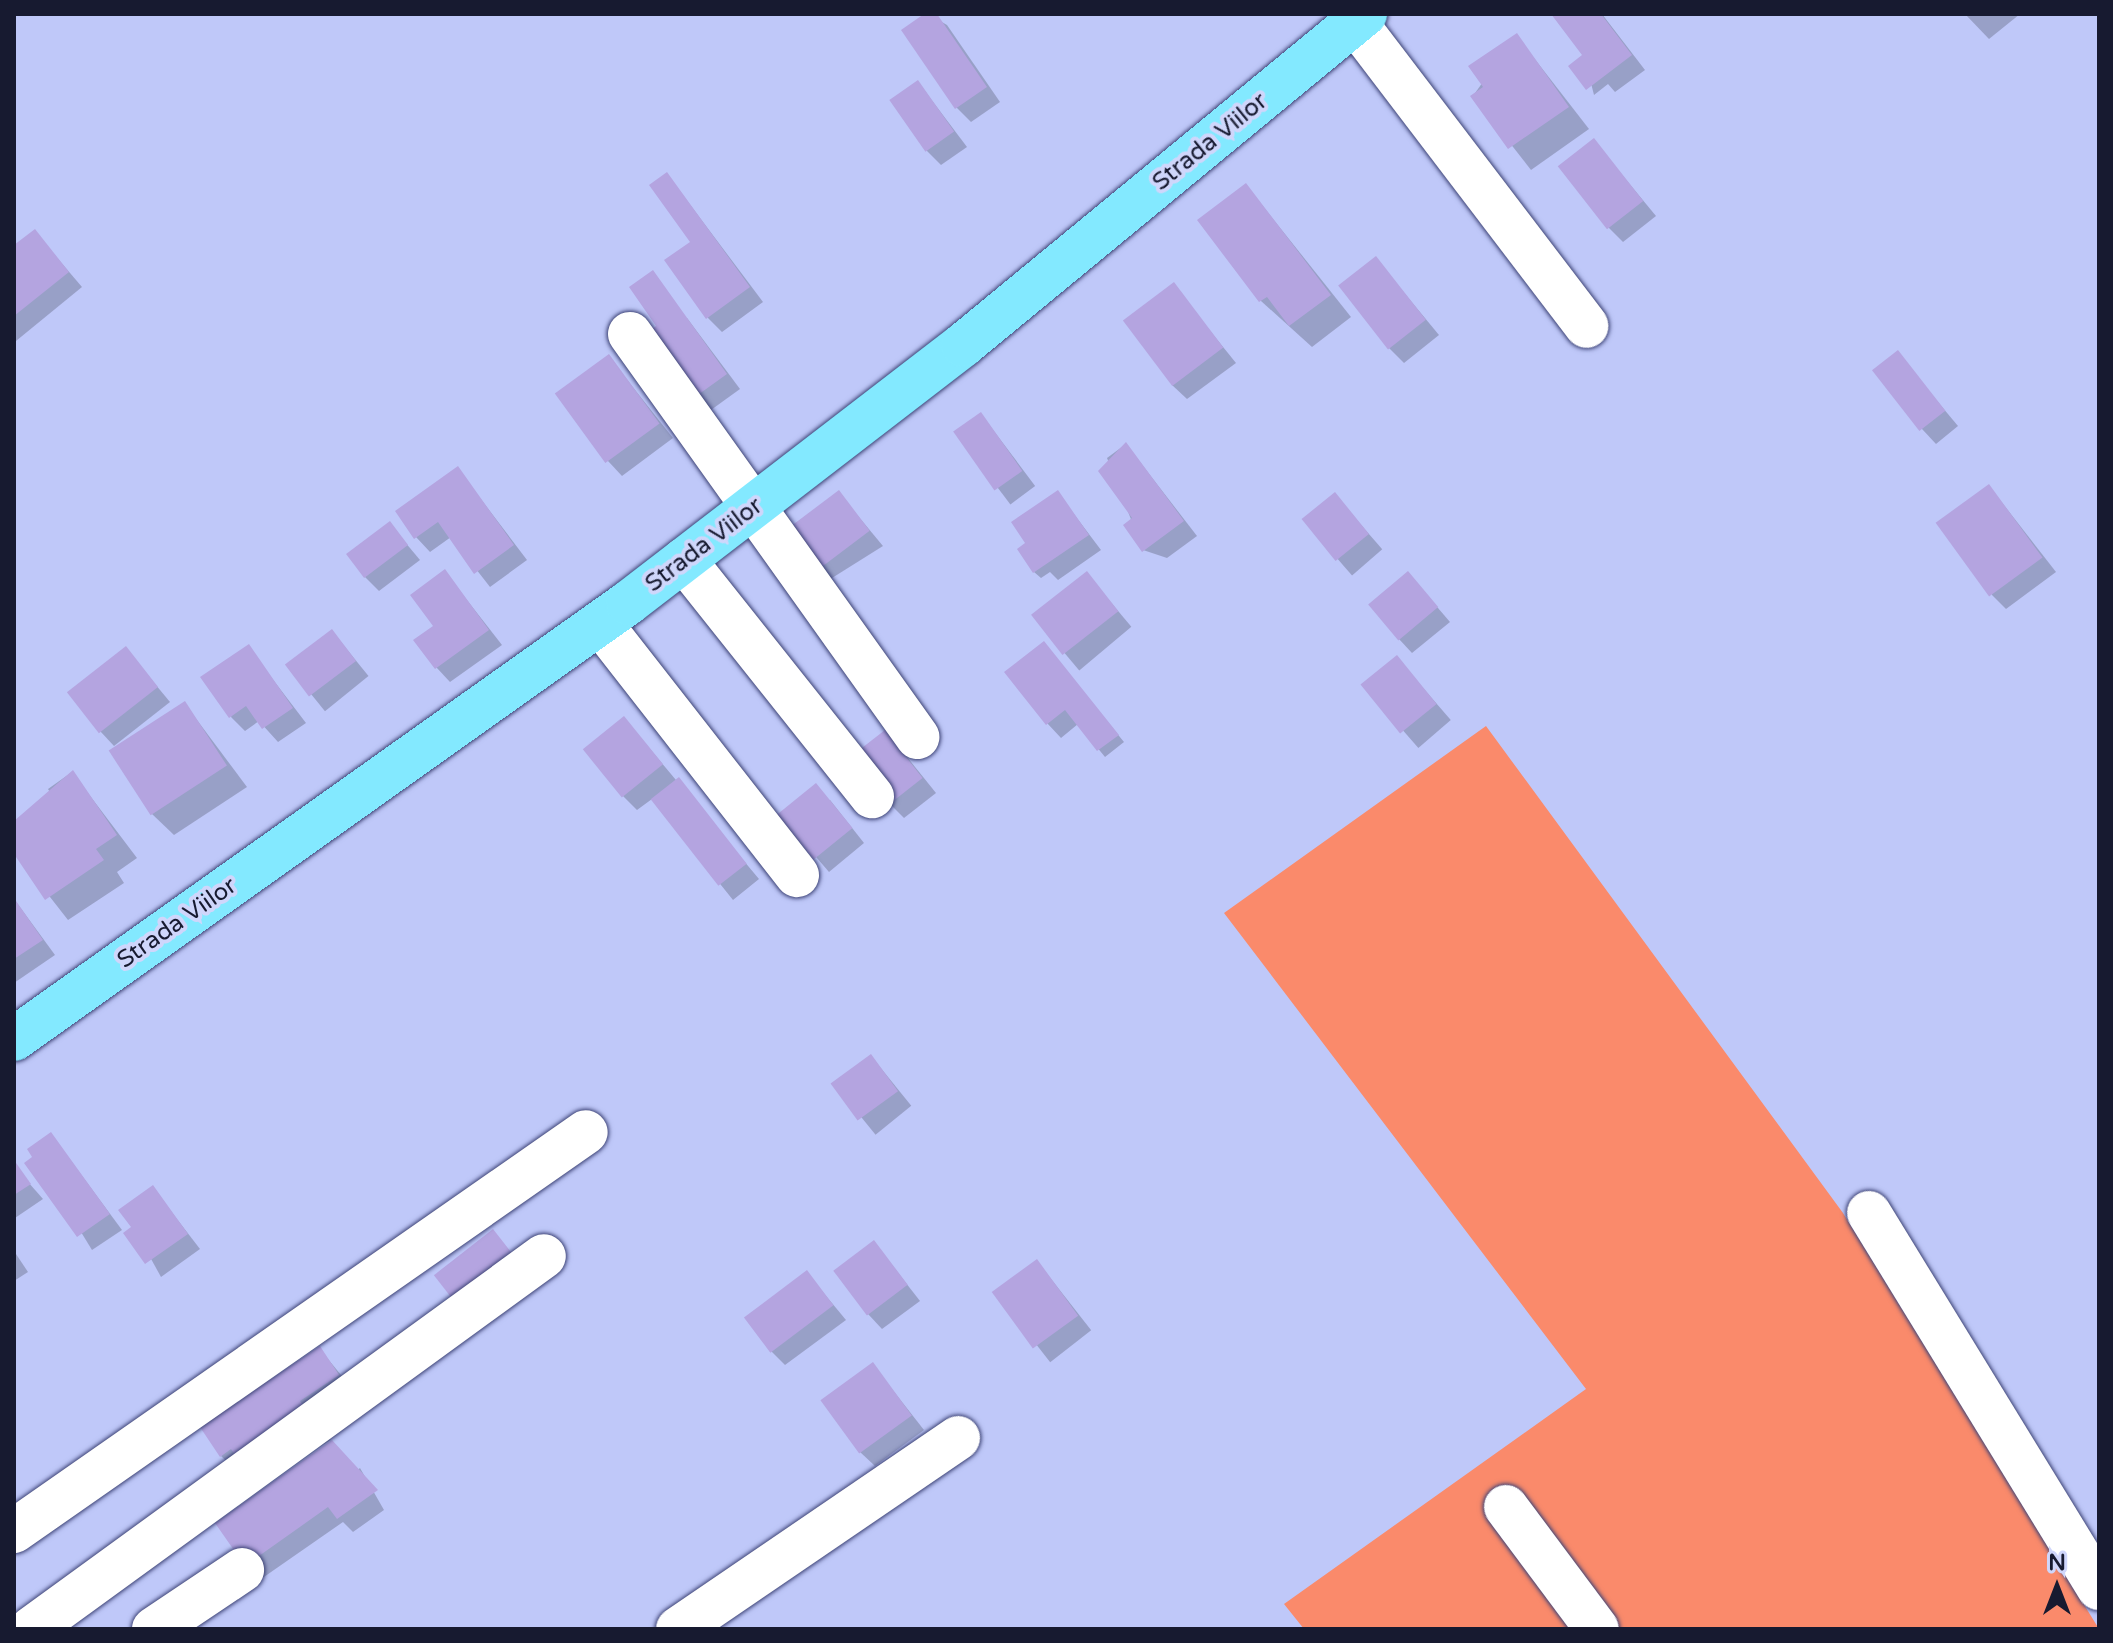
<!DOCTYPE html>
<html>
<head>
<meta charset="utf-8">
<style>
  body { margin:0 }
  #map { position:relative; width:2113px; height:1643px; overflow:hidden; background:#bfc8f9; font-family:"Varela Round",sans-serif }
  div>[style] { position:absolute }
  .green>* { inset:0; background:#fa8a6b }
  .shadow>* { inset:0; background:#0003; transform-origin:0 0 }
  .building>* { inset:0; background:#b4a4e0; transform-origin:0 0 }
  .roads { filter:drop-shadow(0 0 2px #3d4376) drop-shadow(0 0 2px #3d4376) }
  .minor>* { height:44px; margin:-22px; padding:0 22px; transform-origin:22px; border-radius:22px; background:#fff }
  .major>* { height:44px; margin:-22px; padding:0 22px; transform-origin:22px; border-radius:22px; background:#83e9ff }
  span { translate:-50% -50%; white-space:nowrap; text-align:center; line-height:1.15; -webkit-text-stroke:8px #cfd6fb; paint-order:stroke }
  .street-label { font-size:24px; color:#171a30 }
  .frame { position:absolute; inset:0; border:16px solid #171a30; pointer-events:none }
  .north { position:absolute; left:2017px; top:1547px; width:80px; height:80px; -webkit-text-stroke:6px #cfd6fb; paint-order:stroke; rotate:0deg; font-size:22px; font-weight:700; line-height:32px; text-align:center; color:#171a30 }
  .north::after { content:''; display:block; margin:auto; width:28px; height:36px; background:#171a30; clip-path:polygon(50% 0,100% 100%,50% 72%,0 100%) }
</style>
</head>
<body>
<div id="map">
  <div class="green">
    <div style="clip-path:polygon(1486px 726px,1843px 1213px,2099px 1629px,1304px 1629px,1284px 1604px,1586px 1389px,1224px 913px)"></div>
  </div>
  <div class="shadow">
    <div style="clip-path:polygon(928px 14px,947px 25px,1000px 102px,971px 122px,956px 107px)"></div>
    <div style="clip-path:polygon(1553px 14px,1602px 14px,1645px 70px,1615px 92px,1608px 84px,1594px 95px,1584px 56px)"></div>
    <div style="clip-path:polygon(1965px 14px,2020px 14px,1989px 39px)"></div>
    <div style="clip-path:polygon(1516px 35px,1589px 129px,1531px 170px,1473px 96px)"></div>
    <div style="clip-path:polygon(918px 82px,967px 147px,941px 165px,927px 151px)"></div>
    <div style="clip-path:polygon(1594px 141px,1656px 216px,1623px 242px,1609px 228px)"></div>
    <div style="clip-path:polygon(667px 174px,763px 302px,722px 332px,708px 318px,693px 242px)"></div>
    <div style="clip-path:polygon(1246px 185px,1351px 317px,1312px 347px,1261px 301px,1200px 220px)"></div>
    <div style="clip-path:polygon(35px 232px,82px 287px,16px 341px,14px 248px)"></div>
    <div style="clip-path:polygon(1376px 259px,1439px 335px,1404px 363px,1389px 348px)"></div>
    <div style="clip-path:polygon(1173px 285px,1236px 363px,1187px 399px,1172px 385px)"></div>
    <div style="clip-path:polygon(687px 318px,740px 389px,704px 415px,660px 327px)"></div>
    <div style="clip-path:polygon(1897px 353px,1958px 426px,1936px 444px,1922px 429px)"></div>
    <div style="clip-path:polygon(609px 357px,673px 438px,622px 476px,608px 461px)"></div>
    <div style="left:981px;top:414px;width:90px;height:31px;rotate:53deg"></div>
    <div style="clip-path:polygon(1126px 444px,1197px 536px,1167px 558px,1143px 550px,1107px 458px)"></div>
    <div style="clip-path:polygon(458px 469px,527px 560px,490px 587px,451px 537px,430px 552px,416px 537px)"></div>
    <div style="clip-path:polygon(1989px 486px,2056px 572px,2006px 609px,1992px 595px)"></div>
    <div style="clip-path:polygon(838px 492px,883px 546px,824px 583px,784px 532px)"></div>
    <div style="clip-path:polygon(1058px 493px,1101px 550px,1058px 580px,1050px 572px,1041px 578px,1034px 572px)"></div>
    <div style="left:1335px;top:495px;width:72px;height:40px;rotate:49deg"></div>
    <div style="clip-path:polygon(389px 523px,420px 560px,379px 591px,365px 577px)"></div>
    <div style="clip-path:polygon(445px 572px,502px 645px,450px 682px,436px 667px)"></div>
    <div style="clip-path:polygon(1408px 573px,1450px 622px,1412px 653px,1398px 638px)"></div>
    <div style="left:1087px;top:574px;width:69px;height:68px;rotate:50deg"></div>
    <div style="left:332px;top:631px;width:58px;height:56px;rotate:51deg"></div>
    <div style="clip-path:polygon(1044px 644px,1124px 742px,1105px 757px,1078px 724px,1061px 738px,1047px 723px)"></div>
    <div style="clip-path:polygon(248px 647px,306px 723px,278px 742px,259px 721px,245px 731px,231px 717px)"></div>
    <div style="clip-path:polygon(126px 649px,170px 702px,114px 746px,100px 731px)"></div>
    <div style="left:1397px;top:658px;width:82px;height:43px;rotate:49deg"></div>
    <div style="clip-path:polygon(185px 704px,247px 787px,174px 835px,152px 814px)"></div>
    <div style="clip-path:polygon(624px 718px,759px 879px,733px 900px,652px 799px,637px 810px,623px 796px)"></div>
    <div style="clip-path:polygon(899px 747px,936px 793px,904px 818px,890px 804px)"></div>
    <div style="clip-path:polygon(72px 772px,137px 858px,117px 872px,124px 883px,68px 920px,14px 851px,14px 823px,53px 797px,48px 789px)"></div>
    <div style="clip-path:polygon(830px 800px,864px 843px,829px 872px,780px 815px)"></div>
    <div style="clip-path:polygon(14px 899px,55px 955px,14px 983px)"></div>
    <div style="left:871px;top:1056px;width:64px;height:46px;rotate:51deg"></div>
    <div style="clip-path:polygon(51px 1134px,122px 1230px,92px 1250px,35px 1157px)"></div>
    <div style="clip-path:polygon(14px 1166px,43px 1199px,15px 1218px,14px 1217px)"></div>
    <div style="clip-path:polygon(153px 1188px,200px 1249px,161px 1277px,134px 1228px)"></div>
    <div style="clip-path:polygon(874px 1242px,920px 1301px,882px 1329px,868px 1314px)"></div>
    <div style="clip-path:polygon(14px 1251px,28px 1272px,14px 1281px)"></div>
    <div style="left:1037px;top:1261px;width:88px;height:52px;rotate:52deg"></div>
    <div style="clip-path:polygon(807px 1273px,846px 1320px,785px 1365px,771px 1351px)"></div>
    <div style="clip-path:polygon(319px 1348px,359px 1397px,320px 1424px,331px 1440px,261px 1479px,243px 1477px,221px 1456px)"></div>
    <div style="clip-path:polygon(873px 1365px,924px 1430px,875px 1466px,860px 1452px)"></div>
    <div style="clip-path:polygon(360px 1468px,384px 1510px,353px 1532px,343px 1522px,261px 1579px,247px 1565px)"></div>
  </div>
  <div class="building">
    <div style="clip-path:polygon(924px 14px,937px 14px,987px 87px,955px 109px,901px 30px)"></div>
    <div style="clip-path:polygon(1551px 14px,1601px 14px,1632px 55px,1586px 90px,1568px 66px,1582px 55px)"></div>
    <div style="clip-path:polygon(1517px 33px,1569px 107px,1508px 149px,1470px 96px,1483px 87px,1468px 66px)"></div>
    <div style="left:918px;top:80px;width:63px;height:35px;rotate:55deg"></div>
    <div style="left:1594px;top:138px;width:80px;height:46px;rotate:52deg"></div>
    <div style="clip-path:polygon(667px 172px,750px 287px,706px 319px,664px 260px,690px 242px,649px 185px)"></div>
    <div style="clip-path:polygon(1246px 183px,1331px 295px,1289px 326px,1267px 297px,1259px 302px,1197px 220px)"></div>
    <div style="clip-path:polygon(35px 229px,69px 272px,14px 316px,14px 245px)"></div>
    <div style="left:1376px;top:256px;width:81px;height:48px;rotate:52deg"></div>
    <div style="clip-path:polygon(653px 270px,727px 374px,688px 402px,642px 337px,656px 326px,629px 287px)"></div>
    <div style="left:1174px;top:282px;width:82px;height:64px;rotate:53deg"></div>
    <div style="left:1898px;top:350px;width:77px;height:33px;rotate:52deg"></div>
    <div style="left:609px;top:354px;width:86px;height:67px;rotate:54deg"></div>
    <div style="left:981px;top:412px;width:72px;height:34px;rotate:55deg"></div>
    <div style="clip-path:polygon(1126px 442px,1184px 521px,1142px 552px,1123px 525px,1132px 518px,1098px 471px)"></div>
    <div style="clip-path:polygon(458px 466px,514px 545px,474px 574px,438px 522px,414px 539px,395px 511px)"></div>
    <div style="left:1989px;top:484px;width:91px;height:66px;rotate:54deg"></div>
    <div style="left:839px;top:490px;width:51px;height:71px;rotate:53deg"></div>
    <div style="clip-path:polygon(1058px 490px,1089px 535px,1033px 573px,1017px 549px,1025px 543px,1011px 522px)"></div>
    <div style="left:1335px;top:492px;width:54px;height:43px;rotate:51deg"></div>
    <div style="left:390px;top:521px;width:30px;height:55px;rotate:53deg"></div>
    <div style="clip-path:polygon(445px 569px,489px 630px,435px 669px,413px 640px,433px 626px,410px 595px)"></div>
    <div style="left:1087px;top:571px;width:51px;height:71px;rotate:52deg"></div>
    <div style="left:1408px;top:571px;width:47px;height:52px;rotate:50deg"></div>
    <div style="left:332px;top:629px;width:40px;height:59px;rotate:53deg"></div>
    <div style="clip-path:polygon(1044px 641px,1119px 735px,1097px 751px,1065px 710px,1046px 725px,1004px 672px)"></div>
    <div style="clip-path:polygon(249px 644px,293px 708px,262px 729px,246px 706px,229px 718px,200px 677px)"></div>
    <div style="left:126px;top:646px;width:52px;height:75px;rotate:52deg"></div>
    <div style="left:1397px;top:655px;width:63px;height:47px;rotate:51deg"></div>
    <div style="left:185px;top:701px;width:77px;height:91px;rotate:57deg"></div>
    <div style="left:624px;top:716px;width:62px;height:53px;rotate:51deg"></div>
    <div style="left:885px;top:730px;width:61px;height:44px;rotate:52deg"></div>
    <div style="clip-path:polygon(73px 770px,117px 835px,96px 849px,104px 860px,45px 900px,14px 854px,14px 821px)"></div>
    <div style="left:679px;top:777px;width:110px;height:36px;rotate:52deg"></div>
    <div style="left:816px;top:783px;width:58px;height:50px;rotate:51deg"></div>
    <div style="clip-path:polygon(14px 898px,43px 940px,14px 959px)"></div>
    <div style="left:871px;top:1054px;width:46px;height:50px;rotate:54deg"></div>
    <div style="clip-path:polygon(51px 1132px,110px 1214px,77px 1237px,24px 1163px,32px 1157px,27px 1149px)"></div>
    <div style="clip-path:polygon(14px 1160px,31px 1184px,14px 1195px)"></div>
    <div style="clip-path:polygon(153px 1185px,188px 1234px,145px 1264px,123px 1233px,131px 1227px,118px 1210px)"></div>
    <div style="left:493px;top:1229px;width:39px;height:75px;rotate:52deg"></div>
    <div style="left:874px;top:1240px;width:56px;height:51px;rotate:53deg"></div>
    <div style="left:1037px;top:1259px;width:70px;height:56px;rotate:54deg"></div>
    <div style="left:807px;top:1270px;width:44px;height:79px;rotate:53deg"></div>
    <div style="clip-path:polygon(320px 1346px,339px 1375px,300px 1401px,311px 1417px,238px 1459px,231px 1449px,220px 1457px,200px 1427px)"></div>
    <div style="left:873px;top:1362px;width:66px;height:65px;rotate:54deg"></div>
    <div style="clip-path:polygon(332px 1440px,378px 1490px,337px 1519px,328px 1507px,245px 1566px,215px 1523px)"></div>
  </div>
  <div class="roads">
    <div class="minor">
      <div style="left:1355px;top:22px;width:382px;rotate:52.7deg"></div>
      <div style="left:630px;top:334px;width:495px;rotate:54.5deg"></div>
      <div style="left:684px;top:560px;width:302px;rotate:51.5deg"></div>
      <div style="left:600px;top:623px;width:320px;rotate:52deg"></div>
      <div style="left:1869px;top:1213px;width:440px;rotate:58.5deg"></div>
      <div style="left:1506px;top:1507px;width:152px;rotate:53.3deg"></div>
      <div style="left:14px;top:1531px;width:697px;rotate:-34.9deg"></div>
      <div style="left:31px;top:1629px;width:634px;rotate:-36.02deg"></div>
      <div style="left:154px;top:1629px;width:106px;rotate:-33.8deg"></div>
      <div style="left:678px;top:1629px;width:339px;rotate:-34.3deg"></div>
    </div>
    <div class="major">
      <div style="left:14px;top:1039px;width:753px;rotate:-35.38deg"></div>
      <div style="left:628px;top:603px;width:423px;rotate:-37.6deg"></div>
      <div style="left:963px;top:345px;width:521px;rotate:-39.47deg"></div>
    </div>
  </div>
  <div class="street-label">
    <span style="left:1210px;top:142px;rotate:-39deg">Strada Viilor</span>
    <span style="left:704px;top:545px;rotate:-37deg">Strada Viilor</span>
    <span style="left:177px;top:923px;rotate:-35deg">Strada Viilor</span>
  </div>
  <div class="frame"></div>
  <div class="north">N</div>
</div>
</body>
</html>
